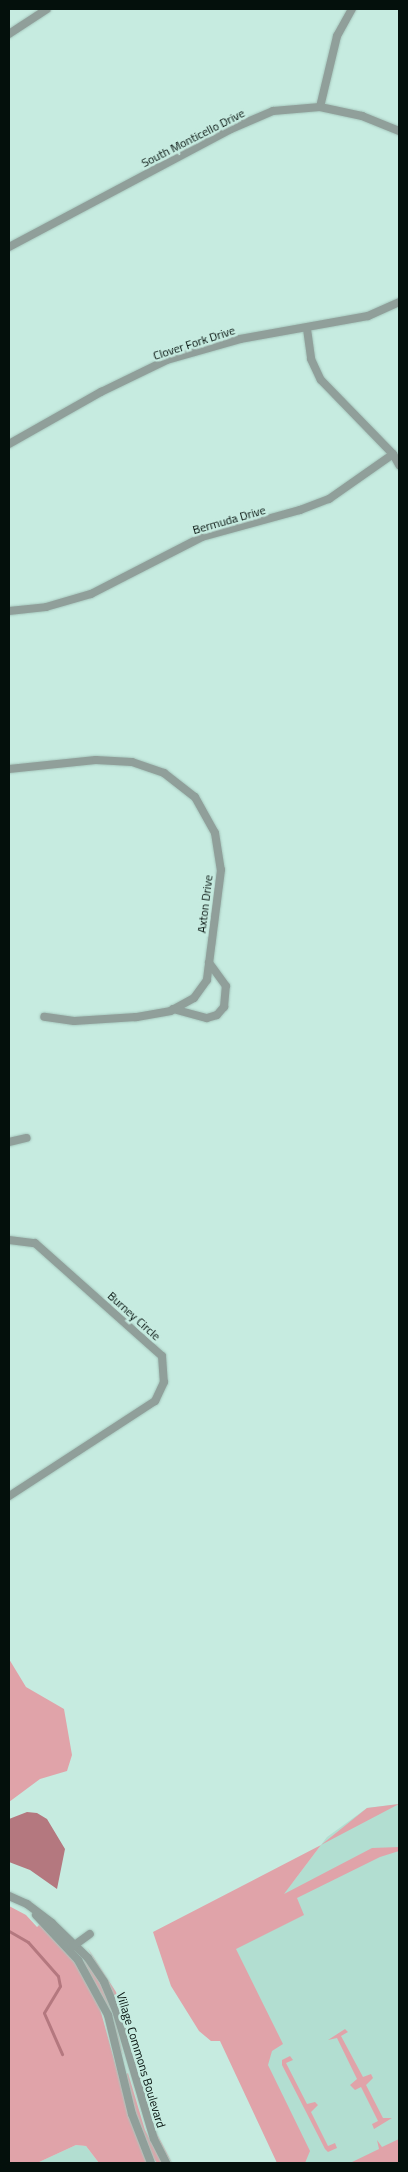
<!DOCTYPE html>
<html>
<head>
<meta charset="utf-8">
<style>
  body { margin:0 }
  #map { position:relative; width:408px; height:2172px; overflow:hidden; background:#c6ebe0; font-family:"Titillium Web",sans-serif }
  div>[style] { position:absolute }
  .built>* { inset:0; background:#b2ded1 }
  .green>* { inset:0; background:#e0a3a9 }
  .water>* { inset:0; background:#b4787f }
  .stream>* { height:3px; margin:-1.5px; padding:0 1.5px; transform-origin:1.5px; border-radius:1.5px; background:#b4787f }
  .roads { filter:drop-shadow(0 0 1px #a7c8be) drop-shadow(0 0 1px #a7c8be) }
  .minor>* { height:8px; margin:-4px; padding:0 4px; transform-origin:4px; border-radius:4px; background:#909f9a }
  span { translate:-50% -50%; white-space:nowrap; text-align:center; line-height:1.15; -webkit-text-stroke:5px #c6ebe0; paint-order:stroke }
  .street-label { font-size:12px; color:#04100c }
  .frame { position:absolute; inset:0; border:10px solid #04100c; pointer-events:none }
</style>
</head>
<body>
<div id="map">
  <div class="built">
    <div style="clip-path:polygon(399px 1804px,399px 2163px,277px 2163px,223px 1937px,293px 1882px,327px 1837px,367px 1808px)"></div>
    <div style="clip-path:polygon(76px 2145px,86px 2146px,99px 2163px,37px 2163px)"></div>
  </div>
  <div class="green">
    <div style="clip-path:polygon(9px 1659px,26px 1687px,64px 1709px,72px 1755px,67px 1771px,40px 1779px,9px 1802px)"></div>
    <div style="clip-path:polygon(399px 1804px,321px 1845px,284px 1894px,372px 1848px,399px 1847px,399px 1851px,380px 1857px,297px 1898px,304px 1915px,236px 1949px,283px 2044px,272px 2051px,268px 2065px,310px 2151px,305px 2163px,277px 2163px,220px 2041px,211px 2041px,199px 2031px,171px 1986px,153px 1932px,321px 1845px,367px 1808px)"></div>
    <div style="clip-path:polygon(9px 1906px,26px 1915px,37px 1927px,40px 1924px,49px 1934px,78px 1966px,99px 2005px,132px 2124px,147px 2163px,99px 2163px,86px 2146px,76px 2145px,37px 2163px,9px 2163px)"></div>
    <div style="clip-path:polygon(87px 1947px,116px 1992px,155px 2130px,172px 2163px,157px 2141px,101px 1971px)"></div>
    <div style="clip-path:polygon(85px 1959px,105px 1991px,114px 2015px,123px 2056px,101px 1994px,82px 1962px)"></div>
    <div style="clip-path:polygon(345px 2029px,348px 2032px,341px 2036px,363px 2077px,371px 2074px,373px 2078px,366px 2085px,383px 2118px,392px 2118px,374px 2129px,372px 2124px,378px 2121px,361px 2087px,355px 2090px,350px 2085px,357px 2079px,337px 2038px,328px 2040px)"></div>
    <div style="clip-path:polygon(290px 2056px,293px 2060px,286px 2063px,307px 2104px,315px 2102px,318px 2105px,311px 2112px,328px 2146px,335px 2143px,337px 2148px,328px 2152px,325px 2149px,282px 2065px,282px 2060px)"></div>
    <div style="clip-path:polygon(128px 2073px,145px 2130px,162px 2163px,157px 2163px,152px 2157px,140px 2131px,125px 2075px)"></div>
    <div style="clip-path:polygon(399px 2139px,399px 2163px,350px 2163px,379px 2149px,377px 2140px,382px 2147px)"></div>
  </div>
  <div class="water">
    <div style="clip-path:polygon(27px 1812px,37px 1813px,47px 1819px,65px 1849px,57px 1889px,30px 1870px,9px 1862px,9px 1819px)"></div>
  </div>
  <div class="stream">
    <div style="left:9px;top:1931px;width:22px;rotate:30deg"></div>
    <div style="left:28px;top:1942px;width:45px;rotate:48.6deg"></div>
    <div style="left:58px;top:1976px;width:10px;rotate:79deg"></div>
    <div style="left:60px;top:1986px;width:31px;rotate:121deg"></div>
    <div style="left:44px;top:2013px;width:45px;rotate:66.3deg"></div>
  </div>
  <div class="roads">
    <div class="minor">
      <div style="left:9px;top:34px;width:45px;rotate:-33.3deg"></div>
      <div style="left:320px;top:107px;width:73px;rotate:-76.5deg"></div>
      <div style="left:337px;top:36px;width:31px;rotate:-61deg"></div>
      <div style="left:9px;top:247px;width:251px;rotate:-28deg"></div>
      <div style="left:231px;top:129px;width:46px;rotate:-23.2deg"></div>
      <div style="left:273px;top:111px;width:47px;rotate:-4.9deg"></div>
      <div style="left:320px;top:107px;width:43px;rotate:12.1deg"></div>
      <div style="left:362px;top:116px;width:40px;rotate:22deg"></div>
      <div style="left:307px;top:329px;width:30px;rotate:82deg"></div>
      <div style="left:311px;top:359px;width:23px;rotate:65deg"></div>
      <div style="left:321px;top:380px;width:103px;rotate:45.8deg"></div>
      <div style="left:393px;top:454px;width:13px;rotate:61deg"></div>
      <div style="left:9px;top:444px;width:106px;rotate:-29.5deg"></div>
      <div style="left:101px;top:392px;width:73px;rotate:-25.9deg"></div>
      <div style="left:167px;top:360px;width:76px;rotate:-16deg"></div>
      <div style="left:240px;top:339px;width:130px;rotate:-10.2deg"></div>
      <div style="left:368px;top:316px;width:34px;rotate:-24deg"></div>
      <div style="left:9px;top:611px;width:37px;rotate:-6deg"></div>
      <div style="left:46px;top:607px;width:47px;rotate:-16.1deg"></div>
      <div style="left:91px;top:594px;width:125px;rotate:-27.2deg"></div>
      <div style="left:202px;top:537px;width:102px;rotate:-15.4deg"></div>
      <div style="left:300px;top:510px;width:31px;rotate:-21deg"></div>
      <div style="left:329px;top:499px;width:78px;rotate:-35.1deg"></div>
      <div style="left:9px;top:769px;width:87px;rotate:-5.9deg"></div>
      <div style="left:96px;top:760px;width:36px;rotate:3deg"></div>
      <div style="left:132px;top:762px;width:34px;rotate:19deg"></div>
      <div style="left:164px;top:773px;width:39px;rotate:38deg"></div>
      <div style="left:195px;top:797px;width:41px;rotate:60.9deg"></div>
      <div style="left:215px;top:833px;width:37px;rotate:81deg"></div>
      <div style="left:221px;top:870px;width:111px;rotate:97.3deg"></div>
      <div style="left:207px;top:980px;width:22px;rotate:126deg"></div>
      <div style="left:194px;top:998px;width:26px;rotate:151deg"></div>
      <div style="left:171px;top:1011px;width:36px;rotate:170deg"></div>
      <div style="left:136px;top:1017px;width:62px;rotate:176.3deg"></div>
      <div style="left:74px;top:1021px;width:30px;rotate:-172deg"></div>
      <div style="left:173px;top:1009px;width:35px;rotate:15deg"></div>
      <div style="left:207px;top:1018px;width:10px;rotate:-17deg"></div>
      <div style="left:217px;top:1015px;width:11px;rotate:-49deg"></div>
      <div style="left:224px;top:1007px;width:21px;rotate:-85deg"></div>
      <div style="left:226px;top:986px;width:29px;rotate:-126deg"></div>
      <div style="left:9px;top:1142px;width:18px;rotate:-13deg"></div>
      <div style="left:9px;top:1240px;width:26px;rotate:7deg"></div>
      <div style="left:35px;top:1243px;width:170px;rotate:41.7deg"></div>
      <div style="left:162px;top:1356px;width:26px;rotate:86deg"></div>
      <div style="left:164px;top:1382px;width:21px;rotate:115deg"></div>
      <div style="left:155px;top:1401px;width:174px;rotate:146.9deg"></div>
      <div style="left:9px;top:1896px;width:20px;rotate:24deg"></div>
      <div style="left:27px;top:1904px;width:31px;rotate:37deg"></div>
      <div style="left:52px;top:1923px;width:50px;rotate:44.2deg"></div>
      <div style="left:88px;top:1958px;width:29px;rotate:56deg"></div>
      <div style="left:104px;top:1982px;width:30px;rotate:67deg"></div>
      <div style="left:116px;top:2010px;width:134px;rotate:73.6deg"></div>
      <div style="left:154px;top:2139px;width:27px;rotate:63deg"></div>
      <div style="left:36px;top:1915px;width:62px;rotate:47deg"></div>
      <div style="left:78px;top:1960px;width:63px;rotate:61.4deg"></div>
      <div style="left:108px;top:2015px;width:102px;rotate:76.4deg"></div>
      <div style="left:132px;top:2114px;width:53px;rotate:68.8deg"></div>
      <div style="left:72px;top:1947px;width:22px;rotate:-36deg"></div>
    </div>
  </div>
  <div class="street-label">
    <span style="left:193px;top:138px;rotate:-27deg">South Monticello Drive</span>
    <span style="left:194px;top:343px;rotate:-18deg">Clover Fork Drive</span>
    <span style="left:229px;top:520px;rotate:-16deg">Bermuda Drive</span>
    <span style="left:205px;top:904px;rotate:-83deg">Axton Drive</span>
    <span style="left:134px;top:1316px;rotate:42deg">Burney Circle</span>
    <span style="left:141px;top:2060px;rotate:73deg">Village Commons Boulevard</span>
  </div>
  <div class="frame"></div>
</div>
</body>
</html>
